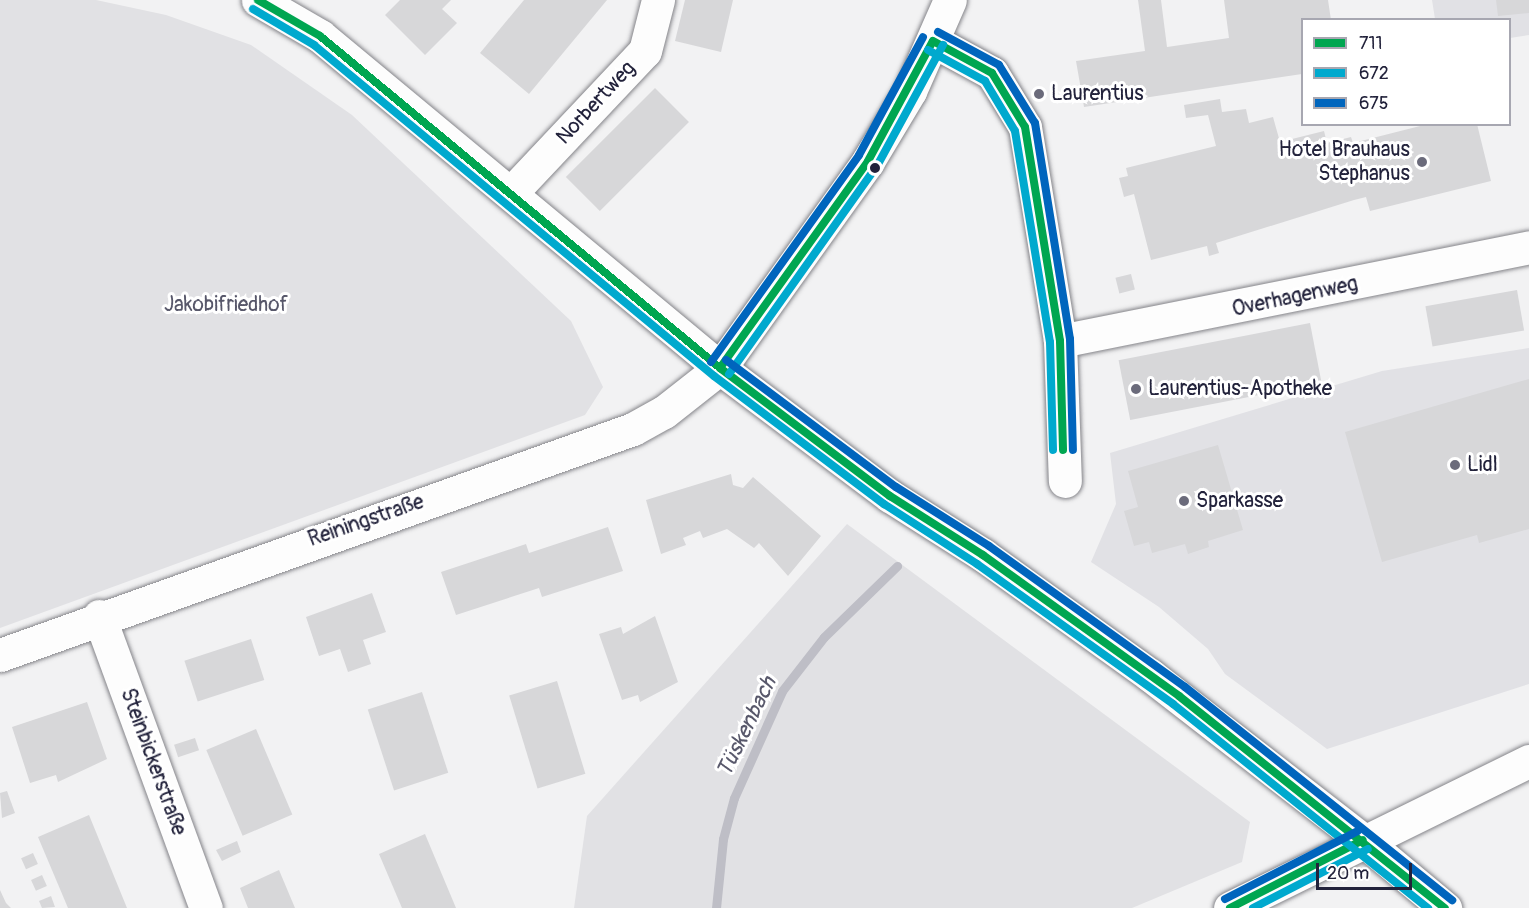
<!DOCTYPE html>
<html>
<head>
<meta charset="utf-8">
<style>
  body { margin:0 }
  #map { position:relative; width:1529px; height:908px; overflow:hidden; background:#f2f2f3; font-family:Pangolin,sans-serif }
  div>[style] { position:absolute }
  .built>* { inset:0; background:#e1e1e5 }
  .green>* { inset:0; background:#e1e1e4 }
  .stream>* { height:9px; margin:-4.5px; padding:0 4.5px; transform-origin:4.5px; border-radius:4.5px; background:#bebec6 }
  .building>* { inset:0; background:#d7d7d9; transform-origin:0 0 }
  .roads { filter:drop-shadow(0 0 2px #848489) drop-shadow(0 0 2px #848489) }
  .street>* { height:33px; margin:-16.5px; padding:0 16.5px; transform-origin:16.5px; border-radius:16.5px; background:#fdfdfd }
  .secondary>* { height:33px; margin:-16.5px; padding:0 16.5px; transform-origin:16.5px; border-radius:16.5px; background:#fdfdfd }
  .primary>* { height:33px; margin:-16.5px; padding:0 16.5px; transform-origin:16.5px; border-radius:16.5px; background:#fdfdfd }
  .bus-1>* { height:8px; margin:-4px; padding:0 4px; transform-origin:4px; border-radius:4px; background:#00a651 }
  .bus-2>* { height:8px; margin:-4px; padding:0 4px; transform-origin:4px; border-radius:4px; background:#00a9ce }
  .bus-3>* { height:8px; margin:-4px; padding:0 4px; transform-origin:4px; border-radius:4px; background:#0065bd }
  .dots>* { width:16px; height:16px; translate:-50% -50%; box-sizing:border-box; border:3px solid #fff; border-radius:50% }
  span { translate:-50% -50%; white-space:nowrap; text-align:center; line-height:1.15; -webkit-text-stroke:6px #fff; paint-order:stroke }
  .poi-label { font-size:21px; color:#22223b }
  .left { translate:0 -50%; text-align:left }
  .right { translate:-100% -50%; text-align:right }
  .street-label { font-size:21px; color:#22223b }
  .park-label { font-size:21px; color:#57576a }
  .water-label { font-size:22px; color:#58586b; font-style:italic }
  .legend { position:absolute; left:1301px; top:18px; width:210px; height:108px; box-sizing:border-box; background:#fff; border:2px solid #a7a7b1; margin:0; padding:8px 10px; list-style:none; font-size:18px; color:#22223b }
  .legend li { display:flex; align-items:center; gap:12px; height:30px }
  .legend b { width:30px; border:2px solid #a7a7b1 }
  .scale { position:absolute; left:1316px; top:863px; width:96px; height:27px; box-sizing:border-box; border:3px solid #22223b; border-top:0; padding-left:8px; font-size:18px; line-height:21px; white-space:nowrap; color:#22223b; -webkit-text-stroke:4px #fff; paint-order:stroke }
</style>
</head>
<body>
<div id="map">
  <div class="built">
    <div style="clip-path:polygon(1432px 0,1529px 0,1529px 35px,1510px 38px,1510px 20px,1435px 19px)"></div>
    <div style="clip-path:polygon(1529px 348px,1529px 684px,1327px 749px,1225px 674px,1208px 649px,1159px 607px,1091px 562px,1116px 504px,1110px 453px,1382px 371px)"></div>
  </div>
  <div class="green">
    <div style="clip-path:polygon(0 0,96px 0,166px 15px,251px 45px,352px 115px,571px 321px,603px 387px,585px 415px,0 628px)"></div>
    <div style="clip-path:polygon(847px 524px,1250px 822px,1242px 862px,1132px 908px,574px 908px,587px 816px)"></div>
  </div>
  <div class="stream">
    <div style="left:716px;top:908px;width:69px;rotate:-84.2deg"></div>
    <div style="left:723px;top:839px;width:42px;rotate:-75deg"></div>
    <div style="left:734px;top:798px;width:117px;rotate:-65.8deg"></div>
    <div style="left:782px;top:691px;width:68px;rotate:-52.1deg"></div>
    <div style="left:824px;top:637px;width:102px;rotate:-44.2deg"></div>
  </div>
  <div class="building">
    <div style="clip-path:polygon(400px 0,451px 0,442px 9px,457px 23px,425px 55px,385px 15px)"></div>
    <div style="clip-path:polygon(524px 0,607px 0,529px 94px,480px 53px)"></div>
    <div style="clip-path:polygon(685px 0,733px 0,721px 52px,675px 41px)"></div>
    <div style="clip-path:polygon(1138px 0,1161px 0,1167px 47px,1229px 38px,1224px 0,1328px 0,1331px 20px,1302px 20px,1302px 74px,1084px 107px,1076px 61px,1145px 51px)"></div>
    <div style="clip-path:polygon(1496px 0,1529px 0,1529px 13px,1498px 16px)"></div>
    <div style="left:655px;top:88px;width:48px;height:126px;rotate:45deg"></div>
    <div style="clip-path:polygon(1220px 99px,1222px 112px,1246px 109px,1249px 123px,1273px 117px,1280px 142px,1324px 131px,1327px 143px,1351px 137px,1353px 143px,1428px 124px,1477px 124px,1491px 181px,1370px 211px,1366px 197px,1354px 200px,1216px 243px,1219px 253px,1209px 256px,1207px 246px,1151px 260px,1134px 194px,1124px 197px,1119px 178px,1128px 176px,1126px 168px,1216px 146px,1208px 115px,1186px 118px,1184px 105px)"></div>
    <div style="left:1131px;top:274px;width:16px;height:16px;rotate:76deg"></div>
    <div style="left:1517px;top:290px;width:41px;height:93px;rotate:80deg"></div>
    <div style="left:1310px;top:323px;width:61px;height:195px;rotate:79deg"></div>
    <div style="clip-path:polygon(1529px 379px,1529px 529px,1479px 543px,1477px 535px,1382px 562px,1345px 432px)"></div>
    <div style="clip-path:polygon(1218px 445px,1243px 530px,1208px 541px,1209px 547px,1188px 554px,1185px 544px,1152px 553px,1149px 542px,1134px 546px,1124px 511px,1138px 507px,1128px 471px)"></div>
    <div style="clip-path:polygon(731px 474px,733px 485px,743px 488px,753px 477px,821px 536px,788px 576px,759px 543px,754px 548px,727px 529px,703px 538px,700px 531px,683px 538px,686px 545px,661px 554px,646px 500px)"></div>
    <div style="clip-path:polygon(608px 527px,623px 571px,542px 597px,539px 588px,456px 615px,441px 572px,526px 544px,529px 553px)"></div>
    <div style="clip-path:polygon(372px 593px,386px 632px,363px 640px,371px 664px,348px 672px,340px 649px,319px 656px,306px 617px)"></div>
    <div style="clip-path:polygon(655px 616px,678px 682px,640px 702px,638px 695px,622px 700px,599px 634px,621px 627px,623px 634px)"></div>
    <div style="left:251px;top:639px;width:43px;height:70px;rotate:72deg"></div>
    <div style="left:557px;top:681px;width:97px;height:50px;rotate:73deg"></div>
    <div style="left:422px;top:692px;width:85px;height:57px;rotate:72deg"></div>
    <div style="clip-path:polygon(87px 702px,107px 759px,58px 782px,56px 775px,30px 783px,12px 727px)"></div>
    <div style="left:256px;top:729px;width:93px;height:54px;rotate:67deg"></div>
    <div style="left:195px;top:738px;width:13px;height:22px;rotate:72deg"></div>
    <div style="clip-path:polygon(7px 791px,15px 813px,2px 818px,0 793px)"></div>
    <div style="clip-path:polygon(89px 815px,127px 908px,68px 908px,38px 837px)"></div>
    <div style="clip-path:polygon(425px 834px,456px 908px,402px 908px,379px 854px)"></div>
    <div style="clip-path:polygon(237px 841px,241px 852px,222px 861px,216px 850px)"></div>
    <div style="left:33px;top:853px;width:12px;height:13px;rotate:66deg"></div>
    <div style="clip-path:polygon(279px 870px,295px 908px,248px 908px,240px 888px)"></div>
    <div style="left:42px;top:875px;width:12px;height:12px;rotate:66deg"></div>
    <div style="clip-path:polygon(0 890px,6px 903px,11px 908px,0 908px)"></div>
    <div style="clip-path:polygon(51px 896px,55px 907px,42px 908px,39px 901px)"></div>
  </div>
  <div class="roads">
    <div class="street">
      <div style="left:258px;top:0;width:72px;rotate:30.1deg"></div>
      <div style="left:320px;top:36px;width:520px;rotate:39.69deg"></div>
      <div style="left:720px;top:368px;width:213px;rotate:37deg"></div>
      <div style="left:890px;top:496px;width:110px;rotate:32.4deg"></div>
      <div style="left:983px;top:555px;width:206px;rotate:35.7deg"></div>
      <div style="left:1150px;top:675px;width:269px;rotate:37.8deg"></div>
      <div style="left:933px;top:41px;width:67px;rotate:28.5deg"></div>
      <div style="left:992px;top:73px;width:63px;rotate:58.6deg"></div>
      <div style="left:1025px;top:127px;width:217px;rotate:80.7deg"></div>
      <div style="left:1060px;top:341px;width:140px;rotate:88deg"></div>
      <div style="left:511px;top:193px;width:195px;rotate:-46.7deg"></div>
      <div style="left:645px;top:51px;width:53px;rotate:-75.7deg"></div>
      <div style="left:1060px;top:341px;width:478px;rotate:-11.3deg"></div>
      <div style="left:99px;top:616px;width:311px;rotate:69.9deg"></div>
      <div style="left:0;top:655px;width:672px;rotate:-19.65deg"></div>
      <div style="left:633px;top:429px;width:35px;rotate:-29deg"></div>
      <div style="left:664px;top:412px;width:71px;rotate:-38.2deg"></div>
      <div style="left:720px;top:368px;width:254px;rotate:-54.4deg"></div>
      <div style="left:868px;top:161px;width:82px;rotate:-59deg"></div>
      <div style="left:910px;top:91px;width:99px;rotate:-66.3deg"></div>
    </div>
    <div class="secondary">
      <div style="left:1363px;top:840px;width:107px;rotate:39.7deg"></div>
    </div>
    <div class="primary">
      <div style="left:1230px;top:908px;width:333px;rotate:-26.2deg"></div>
    </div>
  </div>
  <div class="bus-1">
    <div style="left:258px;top:0;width:72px;rotate:30.1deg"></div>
    <div style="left:320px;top:36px;width:520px;rotate:39.69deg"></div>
    <div style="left:720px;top:368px;width:213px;rotate:37deg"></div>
    <div style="left:890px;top:496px;width:110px;rotate:32.4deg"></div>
    <div style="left:983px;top:555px;width:241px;rotate:35.7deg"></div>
    <div style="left:1179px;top:696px;width:340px;rotate:38.6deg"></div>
    <div style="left:933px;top:41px;width:67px;rotate:28.5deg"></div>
    <div style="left:992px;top:73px;width:63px;rotate:58.6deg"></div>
    <div style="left:1025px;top:127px;width:217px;rotate:80.7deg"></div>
    <div style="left:1060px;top:341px;width:109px;rotate:88.4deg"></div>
    <div style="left:720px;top:368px;width:254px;rotate:-54.4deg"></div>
    <div style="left:868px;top:161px;width:136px;rotate:-61.6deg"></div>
    <div style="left:1230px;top:908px;width:149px;rotate:-27.1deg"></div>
  </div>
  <div class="bus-2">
    <div style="left:253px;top:9px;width:71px;rotate:30.5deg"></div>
    <div style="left:314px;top:45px;width:519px;rotate:39.61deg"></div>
    <div style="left:714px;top:376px;width:213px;rotate:37deg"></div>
    <div style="left:884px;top:504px;width:111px;rotate:32.8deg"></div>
    <div style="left:977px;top:564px;width:241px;rotate:35.5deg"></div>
    <div style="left:1173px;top:704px;width:327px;rotate:38.7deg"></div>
    <div style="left:928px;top:50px;width:65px;rotate:28.5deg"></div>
    <div style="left:985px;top:81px;width:58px;rotate:59deg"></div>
    <div style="left:1015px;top:131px;width:214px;rotate:80.6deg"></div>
    <div style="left:1050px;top:342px;width:108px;rotate:88.4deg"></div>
    <div style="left:729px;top:374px;width:255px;rotate:-54.6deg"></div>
    <div style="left:877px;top:166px;width:138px;rotate:-61.4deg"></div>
    <div style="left:1253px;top:908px;width:129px;rotate:-27.2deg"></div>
  </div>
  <div class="bus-3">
    <div style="left:938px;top:32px;width:69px;rotate:28.4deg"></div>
    <div style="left:999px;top:65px;width:68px;rotate:58.2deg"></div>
    <div style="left:1035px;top:123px;width:219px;rotate:80.8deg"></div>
    <div style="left:1070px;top:339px;width:111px;rotate:88.5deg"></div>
    <div style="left:726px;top:360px;width:212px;rotate:36.8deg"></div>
    <div style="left:896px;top:487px;width:110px;rotate:32.4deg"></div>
    <div style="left:989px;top:546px;width:241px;rotate:35.7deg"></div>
    <div style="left:1185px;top:687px;width:342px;rotate:38.6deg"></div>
    <div style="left:711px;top:362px;width:254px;rotate:-54.4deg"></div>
    <div style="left:859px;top:155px;width:134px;rotate:-61.5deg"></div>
    <div style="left:1225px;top:899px;width:149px;rotate:-27.1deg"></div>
  </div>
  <div class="dots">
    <div style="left:1039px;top:94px;background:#6b6b7b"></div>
    <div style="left:1422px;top:162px;background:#6b6b7b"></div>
    <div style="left:875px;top:168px;background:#22223b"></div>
    <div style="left:1136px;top:389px;background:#6b6b7b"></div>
    <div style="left:1455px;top:465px;background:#6b6b7b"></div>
    <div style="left:1184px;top:501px;background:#6b6b7b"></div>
  </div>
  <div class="poi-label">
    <span class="left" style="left:1051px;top:94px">Laurentius</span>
    <span class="right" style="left:1410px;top:162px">Hotel Brauhaus<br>Stephanus</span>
    <span class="left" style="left:1148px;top:389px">Laurentius-Apotheke</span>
    <span class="left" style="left:1467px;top:465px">Lidl</span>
    <span class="left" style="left:1196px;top:501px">Sparkasse</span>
  </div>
  <div class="street-label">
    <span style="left:596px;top:103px;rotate:-47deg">Norbertweg</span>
    <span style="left:1295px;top:297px;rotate:-12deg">Overhagenweg</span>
    <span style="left:366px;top:521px;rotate:-19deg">Reiningstraße</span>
    <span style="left:153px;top:762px;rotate:70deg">Steinbickerstraße</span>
  </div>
  <div class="park-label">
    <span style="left:226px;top:305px">Jakobifriedhof</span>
  </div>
  <div class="water-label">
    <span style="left:747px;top:727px;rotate:-64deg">Tüskenbach</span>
  </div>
  <ul class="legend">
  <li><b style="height:8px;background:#00a651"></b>711</li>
  <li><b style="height:8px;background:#00a9ce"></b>672</li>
  <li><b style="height:8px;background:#0065bd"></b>675</li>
  </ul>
  <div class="scale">20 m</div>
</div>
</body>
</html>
